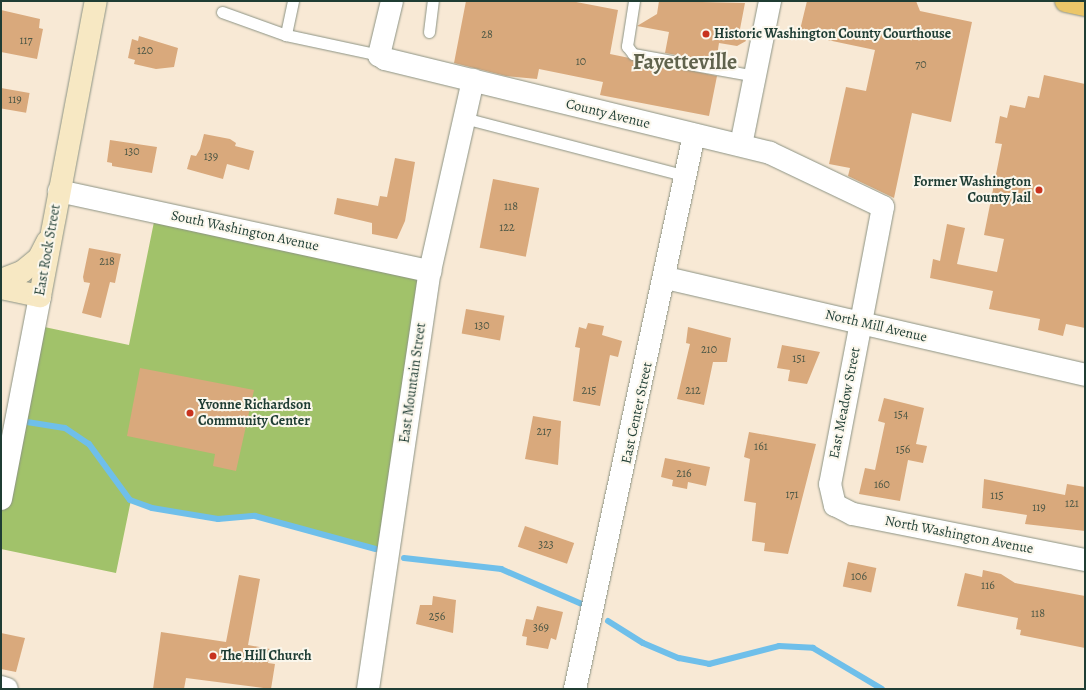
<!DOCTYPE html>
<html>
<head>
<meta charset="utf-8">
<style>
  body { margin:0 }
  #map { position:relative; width:1086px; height:690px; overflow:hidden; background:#f8e9d5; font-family:Alegreya,serif }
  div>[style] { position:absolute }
  .green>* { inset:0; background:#a1c26a }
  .stream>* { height:6px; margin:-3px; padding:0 3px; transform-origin:3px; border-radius:3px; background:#6fbfea }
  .building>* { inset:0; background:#d9a97c; transform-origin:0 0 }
  .roads { filter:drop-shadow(0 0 1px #8c9384) drop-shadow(0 0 1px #8c9384) }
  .lane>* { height:11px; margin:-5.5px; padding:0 5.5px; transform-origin:5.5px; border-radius:5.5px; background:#fff }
  .street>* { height:22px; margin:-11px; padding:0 11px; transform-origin:11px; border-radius:11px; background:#fff }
  .secondary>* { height:22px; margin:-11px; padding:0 11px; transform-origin:11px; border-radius:11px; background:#f7e8c3 }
  .primary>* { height:22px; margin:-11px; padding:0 11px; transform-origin:11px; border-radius:11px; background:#ebc669 }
  .dots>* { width:11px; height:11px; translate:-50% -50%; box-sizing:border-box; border:2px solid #fbf7ec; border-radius:50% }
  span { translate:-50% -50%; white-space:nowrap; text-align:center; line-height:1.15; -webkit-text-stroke:4px #fbf7ec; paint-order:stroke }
  .number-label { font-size:12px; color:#4e5846 }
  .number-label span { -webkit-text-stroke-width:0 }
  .poi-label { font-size:14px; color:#1f3d34; font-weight:700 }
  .left { translate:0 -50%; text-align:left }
  .right { translate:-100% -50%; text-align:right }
  .street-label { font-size:14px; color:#1f3d34 }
  .town-label { font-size:22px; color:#60634d; font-weight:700 }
  .frame { position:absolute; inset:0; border:2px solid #1f3d34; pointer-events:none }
</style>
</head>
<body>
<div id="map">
  <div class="green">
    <div style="clip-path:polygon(156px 212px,430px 271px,388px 553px,255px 516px,218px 519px,152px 508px,131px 500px,116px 573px,1px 549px,1px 499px,35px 325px,129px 345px)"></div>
  </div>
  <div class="stream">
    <div style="left:27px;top:422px;width:38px;rotate:9deg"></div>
    <div style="left:65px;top:428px;width:29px;rotate:34deg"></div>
    <div style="left:89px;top:444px;width:69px;rotate:53.8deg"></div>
    <div style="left:130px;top:500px;width:23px;rotate:20deg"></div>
    <div style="left:152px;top:508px;width:67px;rotate:9.5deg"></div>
    <div style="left:218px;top:519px;width:37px;rotate:-5deg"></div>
    <div style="left:255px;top:516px;width:125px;rotate:15.3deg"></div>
    <div style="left:404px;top:558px;width:98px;rotate:6.5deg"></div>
    <div style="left:501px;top:569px;width:88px;rotate:23.4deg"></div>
    <div style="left:608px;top:621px;width:41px;rotate:32.2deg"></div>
    <div style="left:643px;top:643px;width:39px;rotate:23deg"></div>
    <div style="left:679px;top:658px;width:31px;rotate:11deg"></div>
    <div style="left:709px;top:664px;width:72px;rotate:-14.4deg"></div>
    <div style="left:779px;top:646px;width:34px;rotate:3deg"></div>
    <div style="left:813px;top:648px;width:80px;rotate:30.7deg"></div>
  </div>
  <div class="building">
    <div style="clip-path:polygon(466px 1px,571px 1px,618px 10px,610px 54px,717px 76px,709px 116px,600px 95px,603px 82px,539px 69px,537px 79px,506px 76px,454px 63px)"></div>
    <div style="clip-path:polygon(659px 1px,745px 3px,740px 29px,746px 41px,737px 46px,719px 43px,716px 62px,665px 53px,669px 32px,637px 26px,657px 14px)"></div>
    <div style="clip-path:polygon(807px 1px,916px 1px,920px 11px,972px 22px,951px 122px,912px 113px,894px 198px,848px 176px,850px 168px,829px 164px,846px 87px,866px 91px,875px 50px,799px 34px)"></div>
    <div style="clip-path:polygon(1px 10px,40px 19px,39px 28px,43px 29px,37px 59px,1px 52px)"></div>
    <div style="clip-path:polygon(139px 36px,178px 48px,174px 67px,156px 69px,134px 64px,135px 60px,128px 58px,132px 39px,138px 41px)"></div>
    <div style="clip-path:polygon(1044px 75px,1085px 84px,1085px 328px,1066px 324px,1063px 336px,1038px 330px,1040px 319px,989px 309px,993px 291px,930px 278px,933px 259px,940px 261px,947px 224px,965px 228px,957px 264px,997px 272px,1004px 239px,984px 235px,1002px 144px,995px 143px,1000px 116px,1007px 118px,1010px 105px,1025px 108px,1028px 96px,1039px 98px)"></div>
    <div style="left:1px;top:88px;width:29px;height:20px;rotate:10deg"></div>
    <div style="clip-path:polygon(204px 134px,230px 139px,236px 143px,235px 146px,254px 151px,249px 170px,227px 164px,223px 179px,187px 169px,191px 155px,196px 156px,200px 149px)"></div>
    <div style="clip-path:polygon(110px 140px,157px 147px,152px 173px,112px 166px,112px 163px,107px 162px)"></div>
    <div style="clip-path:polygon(395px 158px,415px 162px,405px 221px,397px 239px,372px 234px,372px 223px,334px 214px,337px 198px,378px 206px,380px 196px,387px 197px)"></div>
    <div style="left:493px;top:179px;width:47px;height:70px;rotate:11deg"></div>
    <div style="clip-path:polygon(89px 248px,121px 254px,115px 283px,110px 282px,101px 318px,82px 313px,90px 283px,84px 282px,83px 277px)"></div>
    <div style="left:466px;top:309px;width:39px;height:25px;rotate:10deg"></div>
    <div style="clip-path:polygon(588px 323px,604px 326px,602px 335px,622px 341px,618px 357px,610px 355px,600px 406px,573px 401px,580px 348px,575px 347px,579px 327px,586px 329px)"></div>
    <div style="clip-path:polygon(688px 327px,731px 338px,727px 362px,713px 362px,704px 405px,677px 399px,690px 344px,686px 343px)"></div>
    <div style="clip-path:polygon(782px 345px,820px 352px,807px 384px,788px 381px,790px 370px,777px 368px)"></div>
    <div style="clip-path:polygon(140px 368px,254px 390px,236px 471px,213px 466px,215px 454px,127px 436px)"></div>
    <div style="clip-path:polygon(884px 398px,924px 408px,916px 444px,927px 446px,923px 463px,908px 460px,900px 501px,859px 494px,865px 468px,875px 470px,885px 423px,878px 421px)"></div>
    <div style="clip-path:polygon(533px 416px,561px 421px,558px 465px,525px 459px)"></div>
    <div style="clip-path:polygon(749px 432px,816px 444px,788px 554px,764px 551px,765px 543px,752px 541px,756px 503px,744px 501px,750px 459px,744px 457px)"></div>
    <div style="clip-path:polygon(665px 458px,710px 467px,706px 486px,688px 482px,687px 489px,672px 486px,673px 480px,661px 477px)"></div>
    <div style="clip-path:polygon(984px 479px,1065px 495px,1067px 484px,1085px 487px,1085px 531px,1025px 524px,1027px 515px,982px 508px)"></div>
    <div style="left:525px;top:526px;width:52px;height:22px;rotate:19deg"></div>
    <div style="left:848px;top:562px;width:29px;height:25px;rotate:12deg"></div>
    <div style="clip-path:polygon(983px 570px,1001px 574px,1015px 583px,1085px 596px,1085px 648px,1020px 635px,1021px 630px,1016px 629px,1018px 618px,957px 606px,965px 573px,982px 577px)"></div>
    <div style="clip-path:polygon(239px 575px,260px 579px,248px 645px,270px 649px,268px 663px,275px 664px,271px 689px,186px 678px,184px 689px,153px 689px,161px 632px,226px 642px)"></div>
    <div style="clip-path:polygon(433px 596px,456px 600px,453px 633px,416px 624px,420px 605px,432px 605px)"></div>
    <div style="clip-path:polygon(537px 606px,563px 612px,556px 640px,551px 638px,548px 649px,526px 645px,527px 637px,522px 636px,526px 619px,533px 620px)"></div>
    <div style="clip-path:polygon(1px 633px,25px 638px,16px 672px,1px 669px)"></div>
  </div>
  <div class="roads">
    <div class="lane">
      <div style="left:293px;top:1px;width:35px;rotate:102deg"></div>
      <div style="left:286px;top:35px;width:95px;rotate:12.1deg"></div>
      <div style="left:634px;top:1px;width:46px;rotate:98.8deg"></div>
      <div style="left:627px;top:46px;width:10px;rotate:53deg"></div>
      <div style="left:633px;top:54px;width:124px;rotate:10.2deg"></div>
      <div style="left:222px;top:12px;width:68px;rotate:19.8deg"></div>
      <div style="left:429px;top:32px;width:31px;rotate:-83deg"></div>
      <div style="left:464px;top:118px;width:229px;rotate:14.6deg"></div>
    </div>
    <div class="street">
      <div style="left:392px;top:1px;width:56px;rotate:103.5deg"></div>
      <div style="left:379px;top:55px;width:7px;rotate:34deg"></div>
      <div style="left:385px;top:59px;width:396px;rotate:13.7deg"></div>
      <div style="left:770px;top:153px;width:125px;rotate:25.5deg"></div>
      <div style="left:883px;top:207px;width:282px;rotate:100.8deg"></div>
      <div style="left:830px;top:484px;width:22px;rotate:77deg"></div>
      <div style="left:835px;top:505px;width:20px;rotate:27deg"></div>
      <div style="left:853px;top:514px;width:237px;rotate:11.2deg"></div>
      <div style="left:741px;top:145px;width:147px;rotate:-78.6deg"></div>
      <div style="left:59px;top:191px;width:380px;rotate:12.2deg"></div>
      <div style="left:666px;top:278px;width:430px;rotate:13deg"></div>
      <div style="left:1px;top:499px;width:207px;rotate:-79.1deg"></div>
      <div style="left:1px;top:687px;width:6px;rotate:18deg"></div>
      <div style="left:368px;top:689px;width:423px;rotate:-81.6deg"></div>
      <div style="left:430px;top:271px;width:196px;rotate:-77.3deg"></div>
      <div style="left:575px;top:689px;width:567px;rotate:-77.88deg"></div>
    </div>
    <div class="secondary">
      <div style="left:1px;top:280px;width:22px;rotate:-21deg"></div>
      <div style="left:22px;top:272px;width:22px;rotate:-39deg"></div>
      <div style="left:39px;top:258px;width:18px;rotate:-63deg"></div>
      <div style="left:1px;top:288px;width:40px;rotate:12deg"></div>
      <div style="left:40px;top:296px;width:300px;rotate:-79.3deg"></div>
    </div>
    <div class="primary">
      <div style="left:1066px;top:1px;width:19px;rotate:12deg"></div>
    </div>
  </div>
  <div class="dots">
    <div style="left:706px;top:34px;background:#c8321e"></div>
    <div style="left:1039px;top:190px;background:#c8321e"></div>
    <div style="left:190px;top:413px;background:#c8321e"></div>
    <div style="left:213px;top:656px;background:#c8321e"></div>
  </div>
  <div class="number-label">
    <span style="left:487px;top:35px">28</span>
    <span style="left:26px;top:41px">117</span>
    <span style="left:145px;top:51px">120</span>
    <span style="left:581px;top:62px">10</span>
    <span style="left:921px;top:65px">70</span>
    <span style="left:15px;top:100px">119</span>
    <span style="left:132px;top:152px">130</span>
    <span style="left:211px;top:157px">139</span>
    <span style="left:511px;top:207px">118</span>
    <span style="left:507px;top:228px">122</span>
    <span style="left:107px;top:262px">218</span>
    <span style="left:482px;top:326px">130</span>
    <span style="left:709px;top:350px">210</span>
    <span style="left:799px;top:359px">151</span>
    <span style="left:589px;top:391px">215</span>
    <span style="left:693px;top:391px">212</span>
    <span style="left:901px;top:415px">154</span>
    <span style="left:544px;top:432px">217</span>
    <span style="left:761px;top:447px">161</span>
    <span style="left:903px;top:450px">156</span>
    <span style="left:684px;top:474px">216</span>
    <span style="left:882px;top:485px">160</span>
    <span style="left:792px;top:495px">171</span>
    <span style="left:997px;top:496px">115</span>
    <span style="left:1072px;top:504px">121</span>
    <span style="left:1039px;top:508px">119</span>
    <span style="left:546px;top:545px">323</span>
    <span style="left:859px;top:577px">106</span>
    <span style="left:988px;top:586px">116</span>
    <span style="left:1038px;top:614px">118</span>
    <span style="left:437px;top:617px">256</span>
    <span style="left:541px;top:628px">369</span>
  </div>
  <div class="poi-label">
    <span class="left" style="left:714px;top:34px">Historic Washington County Courthouse</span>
    <span class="right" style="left:1031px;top:190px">Former Washington<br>County Jail</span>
    <span class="left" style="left:198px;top:413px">Yvonne Richardson<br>Community Center</span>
    <span class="left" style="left:221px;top:656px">The Hill Church</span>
  </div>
  <div class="street-label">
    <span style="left:608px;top:114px;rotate:14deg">County Avenue</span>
    <span style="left:245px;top:231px;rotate:12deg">South Washington Avenue</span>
    <span style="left:48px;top:250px;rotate:-80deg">East Rock Street</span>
    <span style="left:876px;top:326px;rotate:13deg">North Mill Avenue</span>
    <span style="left:413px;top:383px;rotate:-82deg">East Mountain Street</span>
    <span style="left:845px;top:403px;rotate:-79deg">East Meadow Street</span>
    <span style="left:637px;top:413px;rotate:-78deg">East Center Street</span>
    <span style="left:959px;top:535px;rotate:11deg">North Washington Avenue</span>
  </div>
  <div class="town-label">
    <span style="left:685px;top:63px">Fayetteville</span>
  </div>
  <div class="frame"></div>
</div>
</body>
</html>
